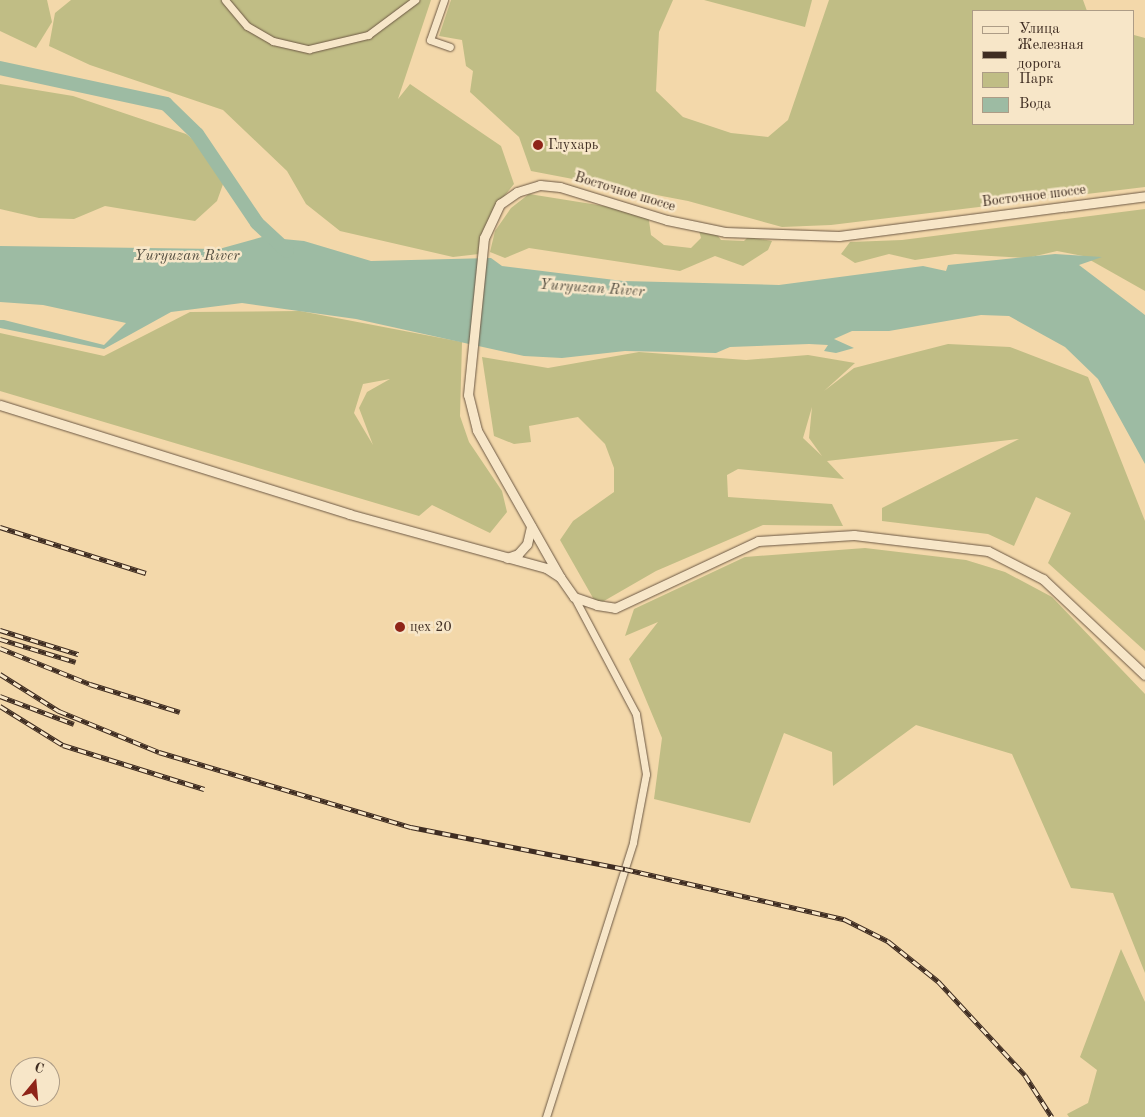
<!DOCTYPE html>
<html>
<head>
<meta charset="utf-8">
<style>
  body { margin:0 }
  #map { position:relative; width:1145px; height:1117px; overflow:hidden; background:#f3d8aa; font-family:"Old Standard TT",serif }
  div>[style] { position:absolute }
  .green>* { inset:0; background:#c0bd85 }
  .water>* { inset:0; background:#9dbba3 }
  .river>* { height:14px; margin:-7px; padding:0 7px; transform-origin:7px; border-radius:7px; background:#9dbba3 }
  .roads { filter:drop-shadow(0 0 1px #6c5844) drop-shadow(0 0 1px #6c5844) }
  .street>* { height:7px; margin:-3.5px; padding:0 3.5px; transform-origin:3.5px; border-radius:3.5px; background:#f7e6c8 }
  .secondary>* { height:9px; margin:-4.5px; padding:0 4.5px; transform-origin:4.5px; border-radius:4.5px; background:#f7e6c8 }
  .rail>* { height:4.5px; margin-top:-2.25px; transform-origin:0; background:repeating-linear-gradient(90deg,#f7e6c8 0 8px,#3f2d22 0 16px); box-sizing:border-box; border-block:1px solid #3f2d22 }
  .dots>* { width:14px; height:14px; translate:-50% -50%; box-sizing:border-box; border:2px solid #f7e6c8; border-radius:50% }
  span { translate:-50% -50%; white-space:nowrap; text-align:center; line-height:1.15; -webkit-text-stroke:5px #f7e6c8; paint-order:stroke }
  .poi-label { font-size:14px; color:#3f2d22 }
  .left { translate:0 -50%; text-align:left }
  .street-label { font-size:14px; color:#3f2d22 }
  .water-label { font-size:15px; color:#565042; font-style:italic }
  .legend { position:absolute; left:972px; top:10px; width:162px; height:115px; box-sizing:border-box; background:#f7e6c8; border:1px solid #ad9c86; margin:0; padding:6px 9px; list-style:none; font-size:15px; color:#3f2d22 }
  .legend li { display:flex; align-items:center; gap:10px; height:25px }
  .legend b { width:25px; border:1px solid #ad9c86 }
  .north { position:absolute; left:10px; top:1057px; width:50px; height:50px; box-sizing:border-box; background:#f7e6c8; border:1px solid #ad9c86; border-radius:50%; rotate:17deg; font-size:14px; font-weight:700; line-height:20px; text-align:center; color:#3f2d22 }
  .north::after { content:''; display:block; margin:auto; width:18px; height:22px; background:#8f2418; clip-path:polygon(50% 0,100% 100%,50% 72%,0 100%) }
</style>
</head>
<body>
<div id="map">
  <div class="green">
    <div style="clip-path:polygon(0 0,47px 0,52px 22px,36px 48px,0 31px)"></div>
    <div style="clip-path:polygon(71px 0,431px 0,398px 99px,410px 84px,501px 146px,514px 184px,493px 210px,479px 254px,453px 257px,340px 231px,306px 204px,287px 171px,223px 110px,90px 65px,49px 46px,55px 13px)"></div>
    <div style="clip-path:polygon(451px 0,673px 0,659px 32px,656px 91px,683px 117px,731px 133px,768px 137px,788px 120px,829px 0,1083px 0,1087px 11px,974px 11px,974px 124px,1134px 124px,1134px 35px,1145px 38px,1145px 187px,831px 225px,782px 227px,688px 201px,531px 171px,519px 137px,470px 92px,473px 71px,466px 66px,462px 40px,439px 36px)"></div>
    <div style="clip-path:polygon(704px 0,812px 0,805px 27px)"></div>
    <div style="clip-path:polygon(0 84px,73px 96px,186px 134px,212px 154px,227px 173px,217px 201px,195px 221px,105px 206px,74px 219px,39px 218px,0 209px)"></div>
    <div style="clip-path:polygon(529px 194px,648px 213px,651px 235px,664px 245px,691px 248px,701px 238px,698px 227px,713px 229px,721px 240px,744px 241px,748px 237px,772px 241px,768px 250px,743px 266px,715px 256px,680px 271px,529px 248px,505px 258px,490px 252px,495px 231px,511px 208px)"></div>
    <div style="clip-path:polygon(1145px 209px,1145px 291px,1083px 256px,1057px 251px,1027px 258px,955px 254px,915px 260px,889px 254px,855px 263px,841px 254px,850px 242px,902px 240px)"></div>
    <div style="clip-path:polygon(evenodd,300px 311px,462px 342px,460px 416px,469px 442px,502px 491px,507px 512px,490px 533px,432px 505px,419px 516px,0 391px,0 333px,104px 356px,190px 312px,300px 311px,390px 379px,367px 392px,359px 408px,373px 445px,354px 413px,363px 384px,390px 379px)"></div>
    <div style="clip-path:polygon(evenodd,948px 344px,1010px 347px,1088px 377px,1145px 521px,1145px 651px,1048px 563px,1071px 513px,1036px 497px,1014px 546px,988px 534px,882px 521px,882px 508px,1019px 439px,827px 461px,844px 479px,738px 469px,727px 475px,728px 497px,832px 504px,843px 526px,763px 525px,656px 571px,597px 605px,560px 540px,573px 521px,614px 492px,614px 468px,605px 444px,578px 417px,529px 426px,531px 442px,514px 444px,494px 436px,482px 357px,548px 368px,639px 352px,746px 360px,808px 355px,855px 363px,824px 391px,854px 368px,948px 344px,812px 407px,809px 438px,822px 456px,803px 438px,812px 407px)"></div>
    <div style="clip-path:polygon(865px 548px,966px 560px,1005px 572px,1052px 597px,1145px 694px,1145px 973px,1113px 893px,1071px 888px,1012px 754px,916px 725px,833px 786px,832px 752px,784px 733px,750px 823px,654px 799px,662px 738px,629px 659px,658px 622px,625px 636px,634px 609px,745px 557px)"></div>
    <div style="clip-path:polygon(1121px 949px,1145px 1002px,1145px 1117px,1069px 1117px,1067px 1114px,1088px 1103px,1097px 1070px,1080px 1057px)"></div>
  </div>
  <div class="water">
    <div style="clip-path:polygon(262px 237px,304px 241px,371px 261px,491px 258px,502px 266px,623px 281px,779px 285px,923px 266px,946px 271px,948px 265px,1055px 254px,1102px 257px,1079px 265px,1145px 315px,1145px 464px,1098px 379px,1065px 347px,1009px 316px,981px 315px,889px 331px,852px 331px,834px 339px,854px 348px,836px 353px,824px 351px,828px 345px,809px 344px,730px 347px,716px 353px,625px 351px,562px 358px,524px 356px,356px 319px,242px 303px,171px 312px,104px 349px,0 328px,0 320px,4px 320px,104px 345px,126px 323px,43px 305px,0 302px,0 246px,219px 249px)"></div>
  </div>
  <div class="river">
    <div style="left:0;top:68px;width:170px;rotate:12.2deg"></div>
    <div style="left:166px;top:104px;width:43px;rotate:44.1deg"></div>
    <div style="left:197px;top:134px;width:107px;rotate:56deg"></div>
    <div style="left:257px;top:223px;width:41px;rotate:43deg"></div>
  </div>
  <div class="roads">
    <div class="street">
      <div style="left:225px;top:0;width:34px;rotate:50deg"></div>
      <div style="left:247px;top:26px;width:30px;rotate:30deg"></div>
      <div style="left:273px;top:41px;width:37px;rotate:13deg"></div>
      <div style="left:309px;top:49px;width:61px;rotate:-13.3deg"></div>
      <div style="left:368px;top:35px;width:59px;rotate:-36.7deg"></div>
      <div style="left:444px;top:0;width:42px;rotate:109.3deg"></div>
      <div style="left:430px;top:40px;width:21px;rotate:19deg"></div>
      <div style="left:546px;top:1117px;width:288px;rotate:-72.4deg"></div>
      <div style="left:633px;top:842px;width:69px;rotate:-79.2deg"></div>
      <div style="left:646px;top:774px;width:61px;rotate:-99.5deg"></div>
      <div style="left:636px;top:714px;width:132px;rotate:-117.9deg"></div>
    </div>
    <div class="secondary">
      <div style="left:0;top:405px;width:366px;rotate:17.3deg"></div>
      <div style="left:349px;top:514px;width:204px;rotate:15.3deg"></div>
      <div style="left:546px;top:568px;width:17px;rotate:33deg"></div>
      <div style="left:560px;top:577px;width:24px;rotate:55deg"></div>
      <div style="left:574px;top:597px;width:24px;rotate:19deg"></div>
      <div style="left:597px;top:605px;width:18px;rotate:9deg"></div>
      <div style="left:615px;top:608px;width:158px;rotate:-25.1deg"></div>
      <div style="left:758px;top:541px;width:96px;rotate:-3.6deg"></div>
      <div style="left:854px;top:535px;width:135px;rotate:6.8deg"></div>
      <div style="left:988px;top:551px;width:62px;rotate:27deg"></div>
      <div style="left:1043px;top:579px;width:140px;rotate:43.3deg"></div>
      <div style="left:507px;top:558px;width:12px;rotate:-20deg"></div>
      <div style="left:518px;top:554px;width:13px;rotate:-48deg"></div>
      <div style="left:527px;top:544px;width:18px;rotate:-77deg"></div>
      <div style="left:560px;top:577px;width:169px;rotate:-119.5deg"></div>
      <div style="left:477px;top:430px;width:36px;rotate:-104deg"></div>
      <div style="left:468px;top:395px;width:158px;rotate:-84.2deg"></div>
      <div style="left:484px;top:238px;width:38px;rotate:-65deg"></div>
      <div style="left:500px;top:204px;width:21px;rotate:-35deg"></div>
      <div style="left:517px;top:192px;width:24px;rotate:-17deg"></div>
      <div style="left:540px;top:185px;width:20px;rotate:6deg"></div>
      <div style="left:560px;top:187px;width:112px;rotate:17.1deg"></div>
      <div style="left:667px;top:220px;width:59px;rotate:11.7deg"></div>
      <div style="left:725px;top:232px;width:114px;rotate:2deg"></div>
      <div style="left:839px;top:236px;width:309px;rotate:-7.4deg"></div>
    </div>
  </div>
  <div class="rail">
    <div style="left:0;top:527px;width:153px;rotate:17.5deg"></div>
    <div style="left:0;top:630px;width:82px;rotate:17.1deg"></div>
    <div style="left:0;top:639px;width:79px;rotate:16.8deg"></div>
    <div style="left:0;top:648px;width:97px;rotate:21.8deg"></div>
    <div style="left:90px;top:684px;width:94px;rotate:17.3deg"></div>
    <div style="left:0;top:674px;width:70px;rotate:32.1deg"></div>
    <div style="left:59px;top:711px;width:108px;rotate:22.3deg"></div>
    <div style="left:159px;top:752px;width:263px;rotate:16.6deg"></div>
    <div style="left:411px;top:827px;width:218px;rotate:11.1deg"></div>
    <div style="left:625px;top:869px;width:225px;rotate:12.9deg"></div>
    <div style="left:844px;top:919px;width:49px;rotate:26.6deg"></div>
    <div style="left:888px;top:941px;width:64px;rotate:38.7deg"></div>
    <div style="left:938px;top:981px;width:128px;rotate:47.2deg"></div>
    <div style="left:1025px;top:1075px;width:50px;rotate:57.3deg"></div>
    <div style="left:0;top:696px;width:79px;rotate:20.7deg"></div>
    <div style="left:0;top:706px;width:74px;rotate:31.8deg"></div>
    <div style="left:63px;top:745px;width:148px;rotate:17.3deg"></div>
  </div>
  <div class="dots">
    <div style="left:538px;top:145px;background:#8f2418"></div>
    <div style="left:400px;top:627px;background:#8f2418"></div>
  </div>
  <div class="poi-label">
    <span class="left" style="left:548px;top:145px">Глухарь</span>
    <span class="left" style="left:410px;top:627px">цех 20</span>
  </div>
  <div class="street-label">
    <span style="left:625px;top:192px;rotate:17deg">Восточное шоссе</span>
    <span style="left:1034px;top:196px;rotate:-7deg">Восточное шоссе</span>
  </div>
  <div class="water-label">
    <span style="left:187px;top:257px">Yuryuzan River</span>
    <span style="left:592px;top:289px;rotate:4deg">Yuryuzan River</span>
  </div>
  <ul class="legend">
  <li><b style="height:6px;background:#f7e6c8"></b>Улица</li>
  <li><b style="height:6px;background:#3f2d22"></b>Железная дорога</li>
  <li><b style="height:14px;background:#c0bd85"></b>Парк</li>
  <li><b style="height:14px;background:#9dbba3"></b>Вода</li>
  </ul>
  <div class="north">С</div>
</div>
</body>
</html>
